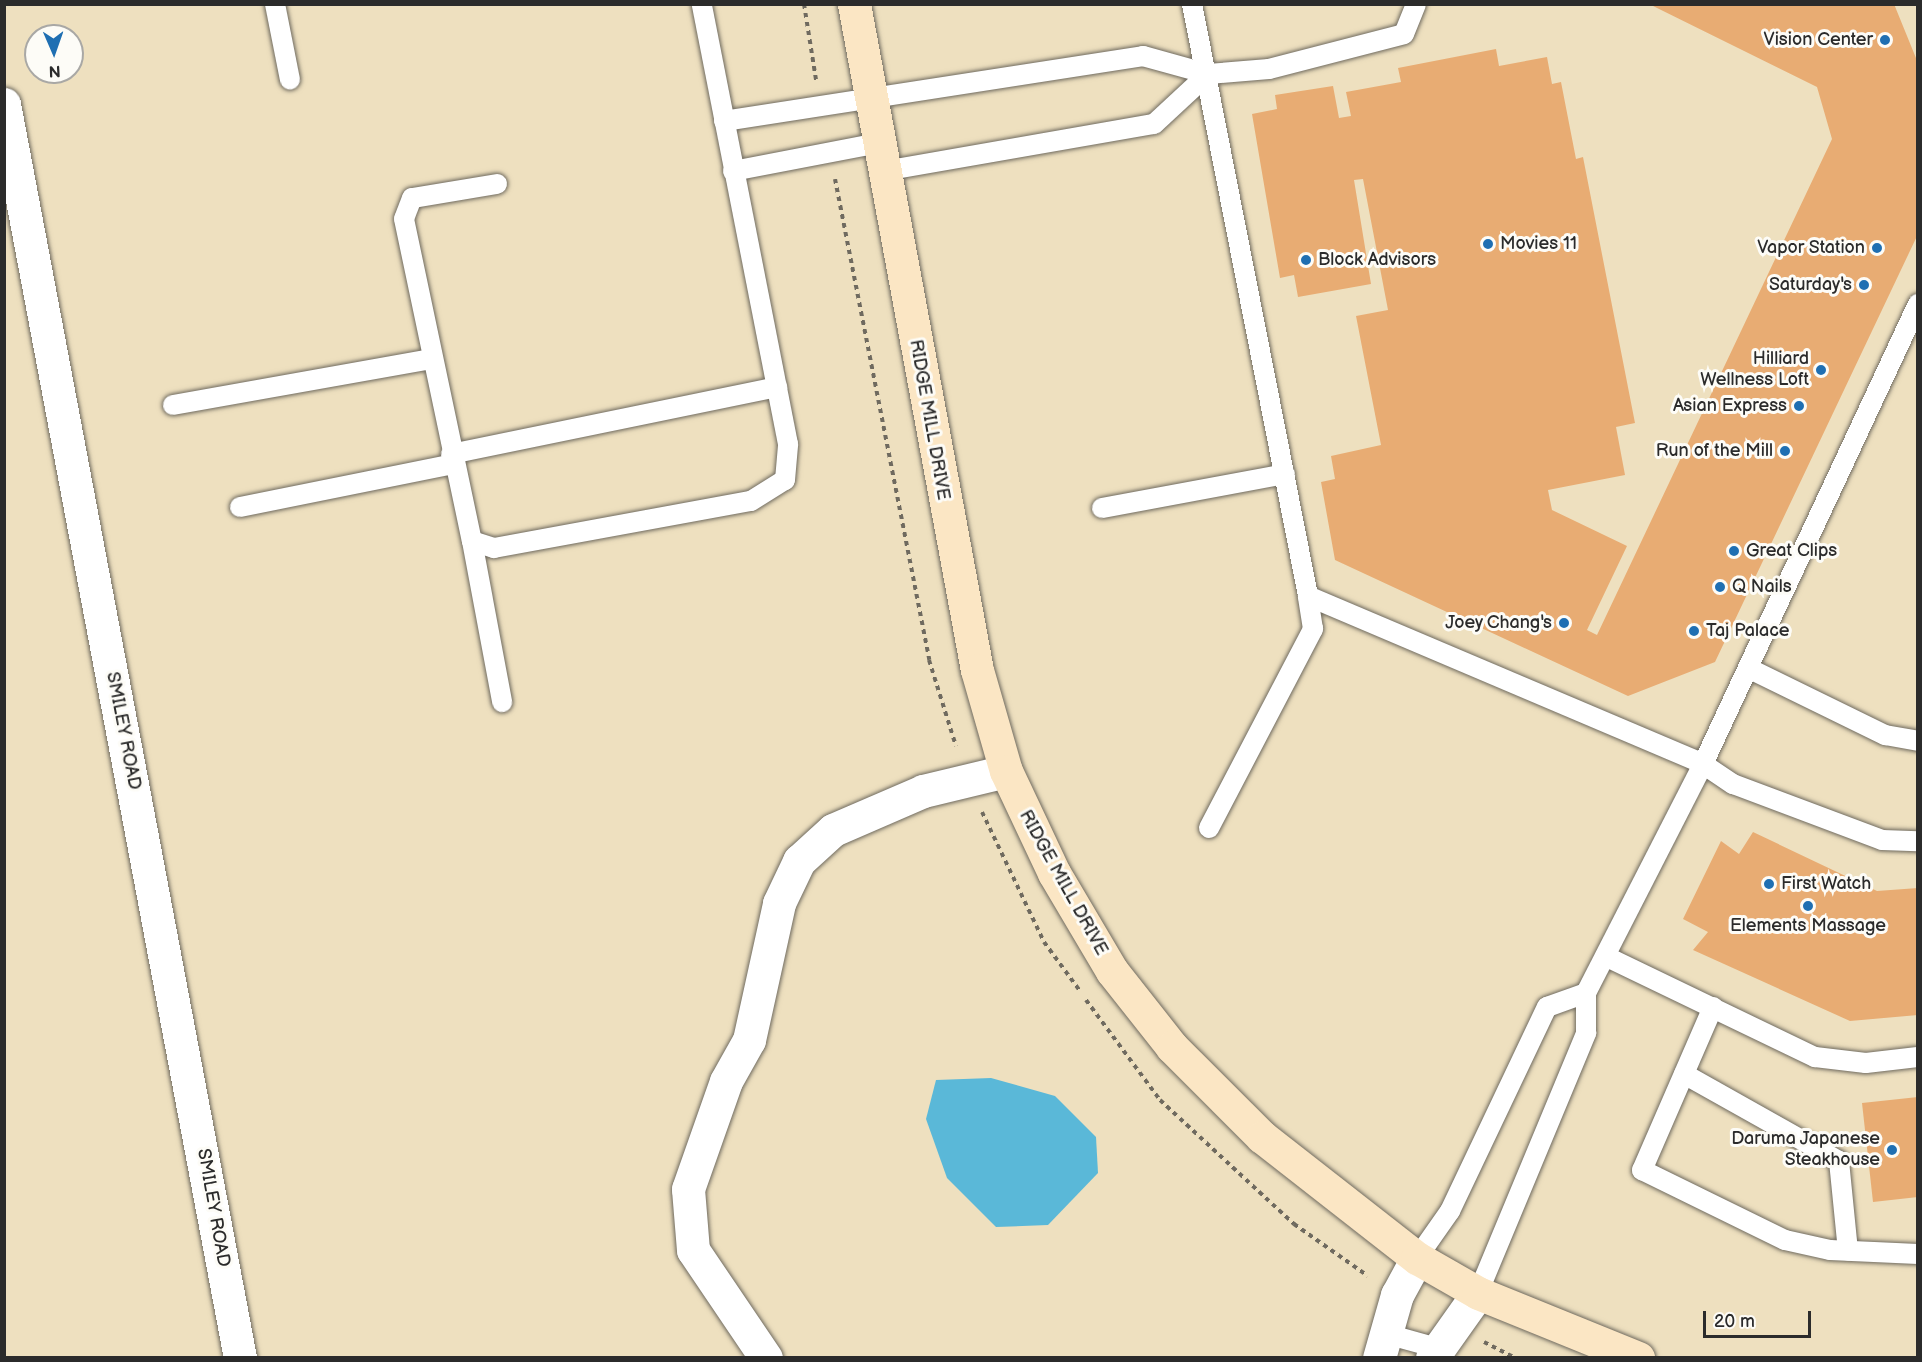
<!DOCTYPE html>
<html>
<head>
<meta charset="utf-8">
<style>
  body { margin:0 }
  #map { position:relative; width:1922px; height:1362px; overflow:hidden; background:#eee0bf; font-family:"Balsamiq Sans",sans-serif }
  div>[style] { position:absolute }
  .water>* { inset:0; background:#5ab8d8 }
  .building>* { inset:0; background:#e8ac73 }
  .path>* { height:4px; margin-top:-2px; transform-origin:0; background:repeating-linear-gradient(90deg,#6f6a5f 0 4.5px,transparent 0 9px) }
  .roads { filter:drop-shadow(0 0 2px #6f6a5f) drop-shadow(0 0 2px #6f6a5f) }
  .service>* { height:20px; margin:-10px; padding:0 10px; transform-origin:10px; border-radius:10px; background:#fff }
  .minor>* { height:33px; margin:-16.5px; padding:0 16.5px; transform-origin:16.5px; border-radius:16.5px; background:#fff }
  .secondary>* { height:33px; margin:-16.5px; padding:0 16.5px; transform-origin:16.5px; border-radius:16.5px; background:#fbe6c4 }
  .dots>* { width:16px; height:16px; translate:-50% -50%; box-sizing:border-box; border:3px solid #fdfcf7; border-radius:50% }
  span { translate:-50% -50%; white-space:nowrap; text-align:center; line-height:1.15; -webkit-text-stroke:6px #fdfcf7; paint-order:stroke }
  .poi-label { font-size:18px; color:#2b2b2b }
  .right { translate:-100% -50%; text-align:right }
  .left { translate:0 -50%; text-align:left }
  .street-label { font-size:18px; color:#2b2b2b }
  .frame { position:absolute; inset:0; border:6px solid #2b2b2b; pointer-events:none }
  .north { position:absolute; left:24px; top:24px; width:60px; height:60px; box-sizing:border-box; background:#fdfcf7; border:2px solid #a9a8a5; border-radius:50%; rotate:178deg; font-size:16px; font-weight:700; line-height:24px; text-align:center; color:#2b2b2b }
  .north::after { content:''; display:block; margin:auto; width:21px; height:27px; background:#1f6fb2; clip-path:polygon(50% 0,100% 100%,50% 72%,0 100%) }
  .scale { position:absolute; left:1703px; top:1311px; width:108px; height:27px; box-sizing:border-box; border:3px solid #2b2b2b; border-top:0; padding-left:8px; font-size:18px; line-height:21px; white-space:nowrap; color:#2b2b2b; -webkit-text-stroke:4px #fdfcf7; paint-order:stroke }
</style>
</head>
<body>
<div id="map">
  <div class="water">
    <div style="clip-path:polygon(991px 1078px,1055px 1096px,1096px 1137px,1098px 1173px,1048px 1225px,996px 1227px,947px 1178px,926px 1119px,936px 1080px)"></div>
  </div>
  <div class="building">
    <div style="clip-path:polygon(1649px 4px,1894px 4px,1918px 63px,1918px 234px,1715px 662px,1628px 696px,1335px 560px,1321px 482px,1335px 479px,1331px 456px,1381px 445px,1356px 316px,1388px 310px,1363px 179px,1354px 180px,1371px 284px,1298px 297px,1294px 275px,1280px 278px,1252px 114px,1277px 109px,1275px 95px,1333px 86px,1339px 118px,1351px 116px,1346px 92px,1401px 82px,1398px 68px,1496px 49px,1499px 66px,1547px 57px,1552px 84px,1561px 82px,1576px 159px,1583px 157px,1635px 423px,1616px 427px,1625px 475px,1548px 490px,1552px 510px,1627px 546px,1587px 630px,1597px 635px,1832px 139px,1817px 87px)"></div>
    <div style="clip-path:polygon(1753px 832px,1877px 891px,1918px 888px,1918px 1015px,1850px 1021px,1693px 950px,1708px 932px,1683px 919px,1721px 841px,1739px 854px)"></div>
    <div style="clip-path:polygon(1918px 1097px,1918px 1197px,1873px 1202px,1862px 1103px)"></div>
  </div>
  <div class="path">
    <div style="left:804px;top:4px;width:77px;rotate:81deg"></div>
    <div style="left:835px;top:179px;width:490px;rotate:78.9deg"></div>
    <div style="left:929px;top:660px;width:90px;rotate:72.6deg"></div>
    <div style="left:982px;top:812px;width:144px;rotate:64.5deg"></div>
    <div style="left:1044px;top:942px;width:61px;rotate:53.7deg"></div>
    <div style="left:1086px;top:1000px;width:124px;rotate:53.5deg"></div>
    <div style="left:1160px;top:1100px;width:183px;rotate:42.8deg"></div>
    <div style="left:1294px;top:1224px;width:90px;rotate:35.1deg"></div>
    <div style="left:1484px;top:1342px;width:36px;rotate:27deg"></div>
  </div>
  <div class="roads">
    <div class="service">
      <div style="left:275px;top:4px;width:77px;rotate:78.8deg"></div>
      <div style="left:1192px;top:4px;width:603px;rotate:78.91deg"></div>
      <div style="left:1308px;top:596px;width:429px;rotate:23deg"></div>
      <div style="left:1703px;top:764px;width:36px;rotate:34deg"></div>
      <div style="left:1733px;top:784px;width:159px;rotate:20.6deg"></div>
      <div style="left:1882px;top:840px;width:36px;rotate:2deg"></div>
      <div style="left:724px;top:121px;width:424px;rotate:-8.8deg"></div>
      <div style="left:1143px;top:56px;width:67px;rotate:15.5deg"></div>
      <div style="left:1208px;top:74px;width:61px;rotate:-4.7deg"></div>
      <div style="left:1269px;top:69px;width:139px;rotate:-14.5deg"></div>
      <div style="left:1404px;top:34px;width:32px;rotate:-68deg"></div>
      <div style="left:733px;top:171px;width:149px;rotate:-10.9deg"></div>
      <div style="left:884px;top:171px;width:274px;rotate:-9.9deg"></div>
      <div style="left:1154px;top:124px;width:74px;rotate:-42.8deg"></div>
      <div style="left:497px;top:184px;width:86px;rotate:170.6deg"></div>
      <div style="left:412px;top:198px;width:22px;rotate:111deg"></div>
      <div style="left:404px;top:219px;width:329px;rotate:78.1deg"></div>
      <div style="left:472px;top:541px;width:23px;rotate:18deg"></div>
      <div style="left:494px;top:548px;width:261px;rotate:-10.4deg"></div>
      <div style="left:751px;top:501px;width:40px;rotate:-32deg"></div>
      <div style="left:785px;top:480px;width:36px;rotate:-85deg"></div>
      <div style="left:788px;top:444px;width:448px;rotate:-101.1deg"></div>
      <div style="left:173px;top:405px;width:263px;rotate:-10.1deg"></div>
      <div style="left:451px;top:454px;width:333px;rotate:-11.6deg"></div>
      <div style="left:240px;top:507px;width:218px;rotate:-11.4deg"></div>
      <div style="left:1102px;top:508px;width:186px;rotate:-10.5deg"></div>
      <div style="left:472px;top:541px;width:164px;rotate:79.4deg"></div>
      <div style="left:1748px;top:668px;width:153px;rotate:26.1deg"></div>
      <div style="left:1885px;top:735px;width:34px;rotate:10deg"></div>
      <div style="left:1209px;top:828px;width:225px;rotate:-62.4deg"></div>
      <div style="left:1313px;top:629px;width:33px;rotate:-99deg"></div>
      <div style="left:1607px;top:957px;width:231px;rotate:25.7deg"></div>
      <div style="left:1815px;top:1057px;width:51px;rotate:6.7deg"></div>
      <div style="left:1866px;top:1063px;width:52px;rotate:-6.6deg"></div>
      <div style="left:1713px;top:1007px;width:178px;rotate:113.5deg"></div>
      <div style="left:1642px;top:1170px;width:159px;rotate:26.1deg"></div>
      <div style="left:1785px;top:1240px;width:46px;rotate:12.5deg"></div>
      <div style="left:1830px;top:1250px;width:88px;rotate:2.6deg"></div>
      <div style="left:1684px;top:1074px;width:178px;rotate:29.3deg"></div>
      <div style="left:1839px;top:1161px;width:90px;rotate:84.3deg"></div>
      <div style="left:1417px;top:1258px;width:57px;rotate:-54.9deg"></div>
      <div style="left:1450px;top:1211px;width:226px;rotate:-64.6deg"></div>
      <div style="left:1547px;top:1007px;width:41px;rotate:-19.7deg"></div>
      <div style="left:1478px;top:1293px;width:282px;rotate:-67.4deg"></div>
      <div style="left:1586px;top:1033px;width:40px;rotate:-90deg"></div>
      <div style="left:1586px;top:993px;width:257px;rotate:-62.9deg"></div>
      <div style="left:1703px;top:764px;width:508px;rotate:-64.95deg"></div>
      <div style="left:1383px;top:1333px;width:53px;rotate:15.4deg"></div>
    </div>
    <div class="minor">
      <div style="left:4px;top:104px;width:1276px;rotate:79.34deg"></div>
      <div style="left:766px;top:1358px;width:130px;rotate:-124.1deg"></div>
      <div style="left:693px;top:1250px;width:61px;rotate:-94.7deg"></div>
      <div style="left:688px;top:1189px;width:114px;rotate:-70.6deg"></div>
      <div style="left:726px;top:1081px;width:47px;rotate:-60.7deg"></div>
      <div style="left:749px;top:1040px;width:140px;rotate:-77.6deg"></div>
      <div style="left:779px;top:903px;width:47px;rotate:-64.5deg"></div>
      <div style="left:799px;top:861px;width:46px;rotate:-42.4deg"></div>
      <div style="left:833px;top:830px;width:98px;rotate:-23.4deg"></div>
      <div style="left:923px;top:791px;width:85px;rotate:-13.5deg"></div>
      <div style="left:1379px;top:1358px;width:66px;rotate:-74.1deg"></div>
      <div style="left:1397px;top:1295px;width:42px;rotate:-61.6deg"></div>
      <div style="left:1432px;top:1358px;width:80px;rotate:-54.7deg"></div>
    </div>
    <div class="secondary">
      <div style="left:854px;top:4px;width:677px;rotate:79.54deg"></div>
      <div style="left:977px;top:670px;width:105px;rotate:74deg"></div>
      <div style="left:1006px;top:771px;width:113px;rotate:64.8deg"></div>
      <div style="left:1054px;top:873px;width:114px;rotate:59.4deg"></div>
      <div style="left:1112px;top:971px;width:97px;rotate:51.7deg"></div>
      <div style="left:1172px;top:1047px;width:127px;rotate:45deg"></div>
      <div style="left:1262px;top:1137px;width:197px;rotate:38deg"></div>
      <div style="left:1417px;top:1258px;width:70px;rotate:29.8deg"></div>
      <div style="left:1478px;top:1293px;width:173px;rotate:22.1deg"></div>
    </div>
  </div>
  <div class="dots">
    <div style="left:1885px;top:40px;background:#1f6fb2"></div>
    <div style="left:1488px;top:244px;background:#1f6fb2"></div>
    <div style="left:1877px;top:248px;background:#1f6fb2"></div>
    <div style="left:1306px;top:260px;background:#1f6fb2"></div>
    <div style="left:1864px;top:285px;background:#1f6fb2"></div>
    <div style="left:1821px;top:370px;background:#1f6fb2"></div>
    <div style="left:1799px;top:406px;background:#1f6fb2"></div>
    <div style="left:1785px;top:451px;background:#1f6fb2"></div>
    <div style="left:1734px;top:551px;background:#1f6fb2"></div>
    <div style="left:1720px;top:587px;background:#1f6fb2"></div>
    <div style="left:1564px;top:623px;background:#1f6fb2"></div>
    <div style="left:1694px;top:631px;background:#1f6fb2"></div>
    <div style="left:1769px;top:884px;background:#1f6fb2"></div>
    <div style="left:1808px;top:906px;background:#1f6fb2"></div>
    <div style="left:1892px;top:1150px;background:#1f6fb2"></div>
  </div>
  <div class="poi-label">
    <span class="right" style="left:1873px;top:40px">Vision Center</span>
    <span class="left" style="left:1500px;top:244px">Movies 11</span>
    <span class="right" style="left:1865px;top:248px">Vapor Station</span>
    <span class="left" style="left:1318px;top:260px">Block Advisors</span>
    <span class="right" style="left:1852px;top:285px">Saturday's</span>
    <span class="right" style="left:1809px;top:370px">Hilliard<br>Wellness Loft</span>
    <span class="right" style="left:1787px;top:406px">Asian Express</span>
    <span class="right" style="left:1773px;top:451px">Run of the Mill</span>
    <span class="left" style="left:1746px;top:551px">Great Clips</span>
    <span class="left" style="left:1732px;top:587px">Q Nails</span>
    <span class="right" style="left:1552px;top:623px">Joey Chang's</span>
    <span class="left" style="left:1706px;top:631px">Taj Palace</span>
    <span class="left" style="left:1781px;top:884px">First Watch</span>
    <span style="left:1808px;top:926px">Elements Massage</span>
    <span class="right" style="left:1880px;top:1150px">Daruma Japanese<br>Steakhouse</span>
  </div>
  <div class="street-label">
    <span style="left:929px;top:420px;rotate:80deg">RIDGE MILL DRIVE</span>
    <span style="left:123px;top:731px;rotate:79deg">SMILEY ROAD</span>
    <span style="left:1063px;top:883px;rotate:61deg">RIDGE MILL DRIVE</span>
    <span style="left:213px;top:1208px;rotate:80deg">SMILEY ROAD</span>
  </div>
  <div class="frame"></div>
  <div class="north">N</div>
  <div class="scale">20 m</div>
</div>
</body>
</html>
